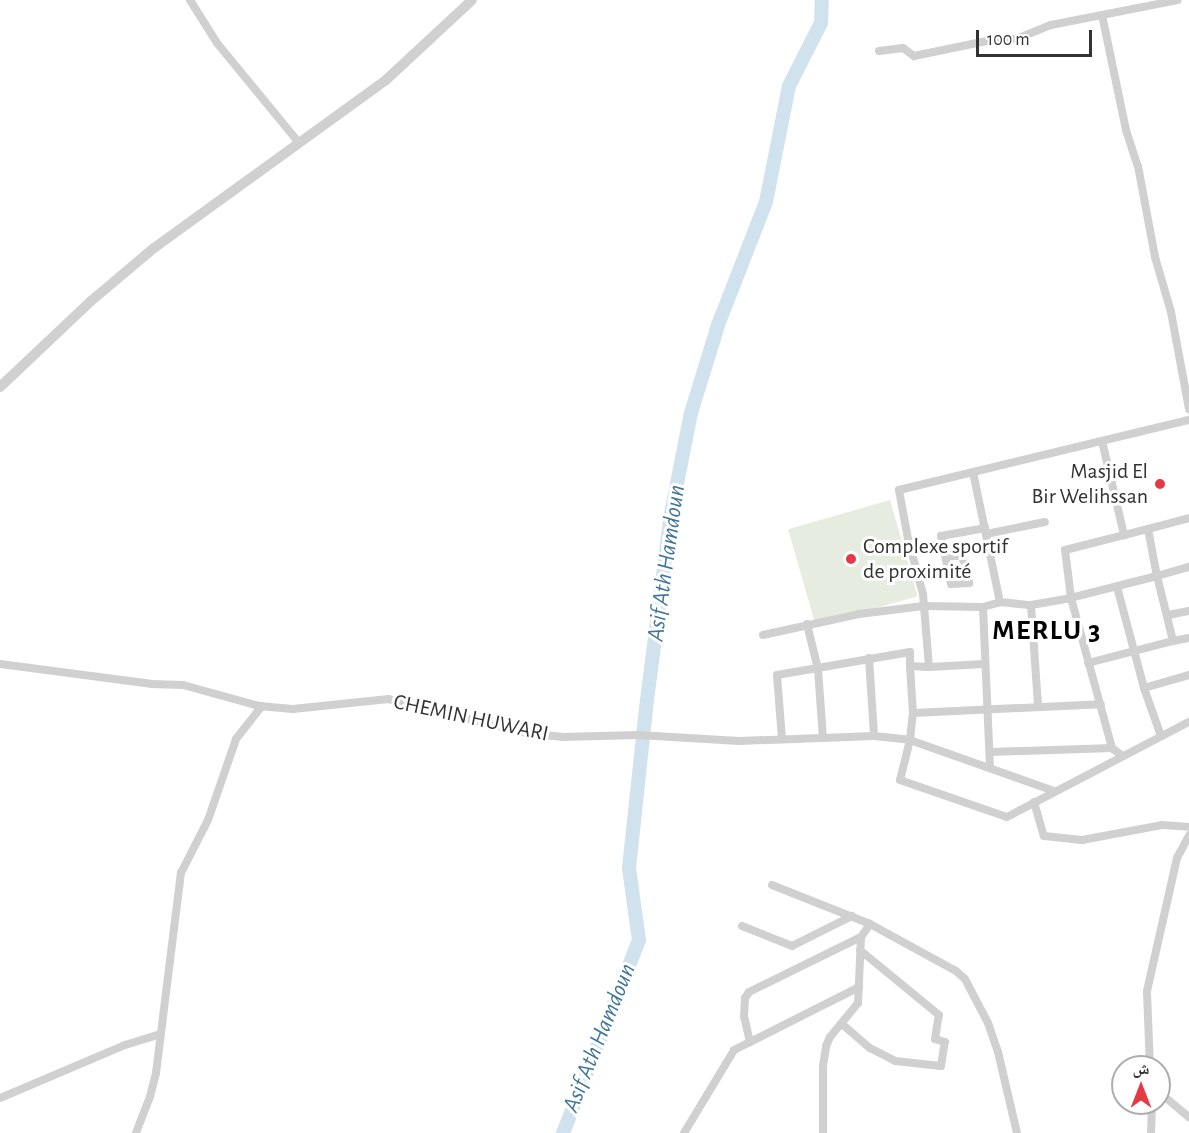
<!DOCTYPE html>
<html>
<head>
<meta charset="utf-8">
<style>
  body { margin:0 }
  #map { position:relative; width:1189px; height:1133px; overflow:hidden; background:#fff; font-family:"Alegreya Sans","Noto Naskh Arabic",sans-serif }
  div>[style] { position:absolute }
  .green>* { inset:0; background:#e6ecdf; transform-origin:0 0 }
  .river>* { height:14px; margin:-7px; padding:0 7px; transform-origin:7px; border-radius:7px; background:#cfe2ee }
  .minor>* { height:8px; margin:-4px; padding:0 4px; transform-origin:4px; border-radius:4px; background:#d0d0d0 }
  .tertiary>* { height:10px; margin:-5px; padding:0 5px; transform-origin:5px; border-radius:5px; background:#d0d0d0 }
  .dots>* { width:16px; height:16px; translate:-50% -50%; box-sizing:border-box; border:3px solid #fff; border-radius:50% }
  span { translate:-50% -50%; white-space:nowrap; text-align:center; line-height:1.15; -webkit-text-stroke:6px #fff; paint-order:stroke }
  .poi-label { font-size:22px; color:#333 }
  .right { translate:-100% -50%; text-align:right }
  .left { translate:0 -50%; text-align:left }
  .street-label { font-size:22px; color:#333 }
  .water-label { font-size:24px; color:#3f7597; font-style:italic }
  .district-label { font-size:28px; color:#000; font-weight:700; letter-spacing:1.5px }
  .north { position:absolute; left:1111px; top:1055px; width:60px; height:60px; box-sizing:border-box; background:#fff; border:2px solid #adadad; border-radius:50%; rotate:0deg; font-size:16px; font-weight:700; line-height:24px; text-align:center; color:#333 }
  .north::after { content:''; display:block; margin:auto; width:21px; height:27px; background:#e63946; clip-path:polygon(50% 0,100% 100%,50% 72%,0 100%) }
  .scale { position:absolute; left:976px; top:30px; width:116px; height:27px; box-sizing:border-box; border:3px solid #333; border-top:0; padding-left:8px; font-size:18px; line-height:21px; white-space:nowrap; color:#333; -webkit-text-stroke:4px #fff; paint-order:stroke }
</style>
</head>
<body>
<div id="map">
  <div class="green">
    <div style="left:890px;top:500px;width:100px;height:106px;rotate:74deg"></div>
  </div>
  <div class="river">
    <div style="left:563px;top:1133px;width:207px;rotate:-68.5deg"></div>
    <div style="left:639px;top:940px;width:73px;rotate:-97.9deg"></div>
    <div style="left:629px;top:868px;width:161px;rotate:-83.9deg"></div>
    <div style="left:646px;top:708px;width:196px;rotate:-82.7deg"></div>
    <div style="left:671px;top:514px;width:103px;rotate:-78.8deg"></div>
    <div style="left:691px;top:413px;width:92px;rotate:-72.9deg"></div>
    <div style="left:718px;top:325px;width:132px;rotate:-68.7deg"></div>
    <div style="left:766px;top:202px;width:118px;rotate:-78.8deg"></div>
    <div style="left:789px;top:86px;width:71px;rotate:-63.1deg"></div>
    <div style="left:821px;top:23px;width:23px;rotate:-88deg"></div>
  </div>
  <div class="minor">
    <div style="left:190px;top:0;width:51px;rotate:57.9deg"></div>
    <div style="left:217px;top:43px;width:129px;rotate:50.6deg"></div>
    <div style="left:1102px;top:15px;width:117px;rotate:78.2deg"></div>
    <div style="left:1126px;top:130px;width:38px;rotate:72deg"></div>
    <div style="left:1138px;top:166px;width:93px;rotate:79.4deg"></div>
    <div style="left:1155px;top:257px;width:57px;rotate:73.8deg"></div>
    <div style="left:1171px;top:312px;width:99px;rotate:79.5deg"></div>
    <div style="left:879px;top:51px;width:24px;rotate:-7deg"></div>
    <div style="left:903px;top:48px;width:14px;rotate:36deg"></div>
    <div style="left:914px;top:56px;width:84px;rotate:-11.7deg"></div>
    <div style="left:996px;top:39px;width:20px"></div>
    <div style="left:1016px;top:39px;width:38px;rotate:-22deg"></div>
    <div style="left:1051px;top:25px;width:129px;rotate:-11.1deg"></div>
    <div style="left:1102px;top:441px;width:97px;rotate:76.8deg"></div>
    <div style="left:973px;top:472px;width:133px;rotate:78.3deg"></div>
    <div style="left:1000px;top:602px;width:31px;rotate:6deg"></div>
    <div style="left:1031px;top:605px;width:41px;rotate:-9.9deg"></div>
    <div style="left:1071px;top:598px;width:156px;rotate:74.7deg"></div>
    <div style="left:1112px;top:748px;width:11px;rotate:38deg"></div>
    <div style="left:1189px;top:518px;width:42px;rotate:165deg"></div>
    <div style="left:1148px;top:529px;width:48px;rotate:79.2deg"></div>
    <div style="left:1157px;top:576px;width:33px;rotate:-16deg"></div>
    <div style="left:986px;top:534px;width:60px;rotate:-11.5deg"></div>
    <div style="left:946px;top:556px;width:16px"></div>
    <div style="left:962px;top:556px;width:28px;rotate:75deg"></div>
    <div style="left:969px;top:583px;width:18px;rotate:177deg"></div>
    <div style="left:951px;top:584px;width:49px;rotate:-101.8deg"></div>
    <div style="left:941px;top:536px;width:45px;rotate:-10.3deg"></div>
    <div style="left:1117px;top:587px;width:105px;rotate:75deg"></div>
    <div style="left:1144px;top:688px;width:51px;rotate:70.5deg"></div>
    <div style="left:1031px;top:605px;width:101px;rotate:86deg"></div>
    <div style="left:983px;top:607px;width:161px;rotate:87.5deg"></div>
    <div style="left:1168px;top:615px;width:21px;rotate:-11deg"></div>
    <div style="left:807px;top:624px;width:46px;rotate:76.3deg"></div>
    <div style="left:818px;top:669px;width:69px;rotate:85.9deg"></div>
    <div style="left:763px;top:635px;width:98px;rotate:-12.3deg"></div>
    <div style="left:859px;top:614px;width:65px;rotate:-7deg"></div>
    <div style="left:924px;top:606px;width:59px;rotate:1deg"></div>
    <div style="left:983px;top:607px;width:18px;rotate:-16deg"></div>
    <div style="left:1173px;top:641px;width:16px;rotate:-11deg"></div>
    <div style="left:869px;top:658px;width:78px;rotate:86.3deg"></div>
    <div style="left:1088px;top:663px;width:88px;rotate:-14.5deg"></div>
    <div style="left:1173px;top:641px;width:67px;rotate:-103.8deg"></div>
    <div style="left:1157px;top:576px;width:89px;rotate:165.7deg"></div>
    <div style="left:1071px;top:598px;width:48px;rotate:-97.1deg"></div>
    <div style="left:1065px;top:550px;width:86px;rotate:-14.2deg"></div>
    <div style="left:0;top:664px;width:152px;rotate:7.5deg"></div>
    <div style="left:151px;top:684px;width:32px;rotate:2deg"></div>
    <div style="left:183px;top:685px;width:79px;rotate:15.4deg"></div>
    <div style="left:259px;top:706px;width:34px;rotate:5deg"></div>
    <div style="left:293px;top:709px;width:96px;rotate:-6deg"></div>
    <div style="left:388px;top:699px;width:146px;rotate:13.8deg"></div>
    <div style="left:530px;top:734px;width:32px;rotate:5deg"></div>
    <div style="left:562px;top:737px;width:76px;rotate:-1.5deg"></div>
    <div style="left:638px;top:735px;width:101px;rotate:3.4deg"></div>
    <div style="left:739px;top:741px;width:135px;rotate:-2.1deg"></div>
    <div style="left:874px;top:736px;width:36px;rotate:6deg"></div>
    <div style="left:910px;top:740px;width:27px;rotate:-84deg"></div>
    <div style="left:913px;top:713px;width:47px;rotate:-93.7deg"></div>
    <div style="left:984px;top:664px;width:55px;rotate:176.9deg"></div>
    <div style="left:929px;top:667px;width:73px;rotate:-94.7deg"></div>
    <div style="left:923px;top:594px;width:57px;rotate:-105.3deg"></div>
    <div style="left:908px;top:539px;width:50px;rotate:-100.4deg"></div>
    <div style="left:899px;top:490px;width:298px;rotate:-13.6deg"></div>
    <div style="left:1144px;top:688px;width:47px;rotate:-16.1deg"></div>
    <div style="left:913px;top:713px;width:188px;rotate:-2.7deg"></div>
    <div style="left:782px;top:739px;width:64px;rotate:-94.5deg"></div>
    <div style="left:777px;top:675px;width:135px;rotate:-9.8deg"></div>
    <div style="left:910px;top:652px;width:14px;rotate:90deg"></div>
    <div style="left:910px;top:666px;width:19px;rotate:3deg"></div>
    <div style="left:990px;top:752px;width:122px;rotate:-1.9deg"></div>
    <div style="left:1054px;top:791px;width:153px;rotate:-160.5deg"></div>
    <div style="left:910px;top:740px;width:41px;rotate:104deg"></div>
    <div style="left:900px;top:780px;width:113px;rotate:19.1deg"></div>
    <div style="left:1007px;top:817px;width:205px;rotate:-27.6deg"></div>
    <div style="left:1034px;top:802px;width:35px;rotate:74deg"></div>
    <div style="left:1044px;top:836px;width:38px;rotate:6deg"></div>
    <div style="left:1082px;top:840px;width:81px;rotate:-10.6deg"></div>
    <div style="left:1162px;top:825px;width:27px;rotate:4deg"></div>
    <div style="left:772px;top:885px;width:105px;rotate:21.7deg"></div>
    <div style="left:870px;top:924px;width:98px;rotate:28.7deg"></div>
    <div style="left:956px;top:971px;width:12px;rotate:42deg"></div>
    <div style="left:965px;top:979px;width:50px;rotate:62.4deg"></div>
    <div style="left:988px;top:1023px;width:31px;rotate:71deg"></div>
    <div style="left:998px;top:1052px;width:83px;rotate:76.8deg"></div>
    <div style="left:742px;top:926px;width:54px;rotate:21.8deg"></div>
    <div style="left:792px;top:946px;width:67px;rotate:-26.6deg"></div>
    <div style="left:842px;top:1024px;width:37px;rotate:41deg"></div>
    <div style="left:870px;top:1048px;width:28px;rotate:27deg"></div>
    <div style="left:895px;top:1061px;width:46px;rotate:6.2deg"></div>
    <div style="left:941px;top:1066px;width:24px;rotate:-81deg"></div>
    <div style="left:945px;top:1042px;width:10px;rotate:-163deg"></div>
    <div style="left:935px;top:1039px;width:24px;rotate:-81deg"></div>
    <div style="left:939px;top:1015px;width:102px;rotate:-140.6deg"></div>
    <div style="left:750px;top:1042px;width:26px;rotate:-103deg"></div>
    <div style="left:744px;top:1017px;width:19px;rotate:-87deg"></div>
    <div style="left:745px;top:998px;width:7px;rotate:-56deg"></div>
    <div style="left:749px;top:992px;width:125px;rotate:-26.2deg"></div>
    <div style="left:861px;top:937px;width:16px;rotate:-55deg"></div>
    <div style="left:1150px;top:1067px;width:76px;rotate:-92.3deg"></div>
    <div style="left:1147px;top:991px;width:136px;rotate:-77.3deg"></div>
    <div style="left:1177px;top:858px;width:26px;rotate:-62deg"></div>
    <div style="left:1159px;top:1092px;width:39px;rotate:40deg"></div>
    <div style="left:0;top:1098px;width:136px;rotate:-23deg"></div>
    <div style="left:125px;top:1045px;width:37px;rotate:-17deg"></div>
    <div style="left:136px;top:1133px;width:39px;rotate:-69deg"></div>
    <div style="left:150px;top:1097px;width:25px;rotate:-76deg"></div>
    <div style="left:156px;top:1073px;width:202px;rotate:-82.9deg"></div>
    <div style="left:181px;top:873px;width:59px;rotate:-63deg"></div>
    <div style="left:208px;top:820px;width:86px;rotate:-70.9deg"></div>
    <div style="left:236px;top:739px;width:42px;rotate:-51.8deg"></div>
    <div style="left:684px;top:1133px;width:97px;rotate:-58.9deg"></div>
    <div style="left:734px;top:1050px;width:140px;rotate:-26.7deg"></div>
    <div style="left:823px;top:1133px;width:67px;rotate:-90deg"></div>
    <div style="left:823px;top:1066px;width:20px;rotate:-81deg"></div>
    <div style="left:826px;top:1046px;width:10px;rotate:-66deg"></div>
    <div style="left:830px;top:1037px;width:44px;rotate:-50.5deg"></div>
    <div style="left:858px;top:1003px;width:66px;rotate:-87.4deg"></div>
    <div style="left:1151px;top:1133px;width:30px;rotate:-88deg"></div>
  </div>
  <div class="tertiary">
    <div style="left:0;top:387px;width:125px;rotate:-43.4deg"></div>
    <div style="left:91px;top:301px;width:82px;rotate:-40.1deg"></div>
    <div style="left:154px;top:248px;width:286px;rotate:-35.9deg"></div>
    <div style="left:386px;top:80px;width:117px;rotate:-42.9deg"></div>
  </div>
  <div class="dots">
    <div style="left:1160px;top:484px;background:#e63946"></div>
    <div style="left:851px;top:559px;background:#e63946"></div>
  </div>
  <div class="poi-label">
    <span class="right" style="left:1148px;top:484px">Masjid El<br>Bir Welihssan</span>
    <span class="left" style="left:863px;top:559px">Complexe sportif<br>de proximité</span>
  </div>
  <div class="street-label">
    <span style="left:471px;top:718px;rotate:12deg">CHEMIN HUWARI</span>
  </div>
  <div class="water-label">
    <span style="left:667px;top:563px;rotate:-82deg">Asif Ath Hamdoun</span>
    <span style="left:600px;top:1038px;rotate:-68deg">Asif Ath Hamdoun</span>
  </div>
  <div class="district-label">
    <span style="left:1047px;top:631px">MERLU 3</span>
  </div>
  <div class="north">ش</div>
  <div class="scale">100 m</div>
</div>
</body>
</html>
